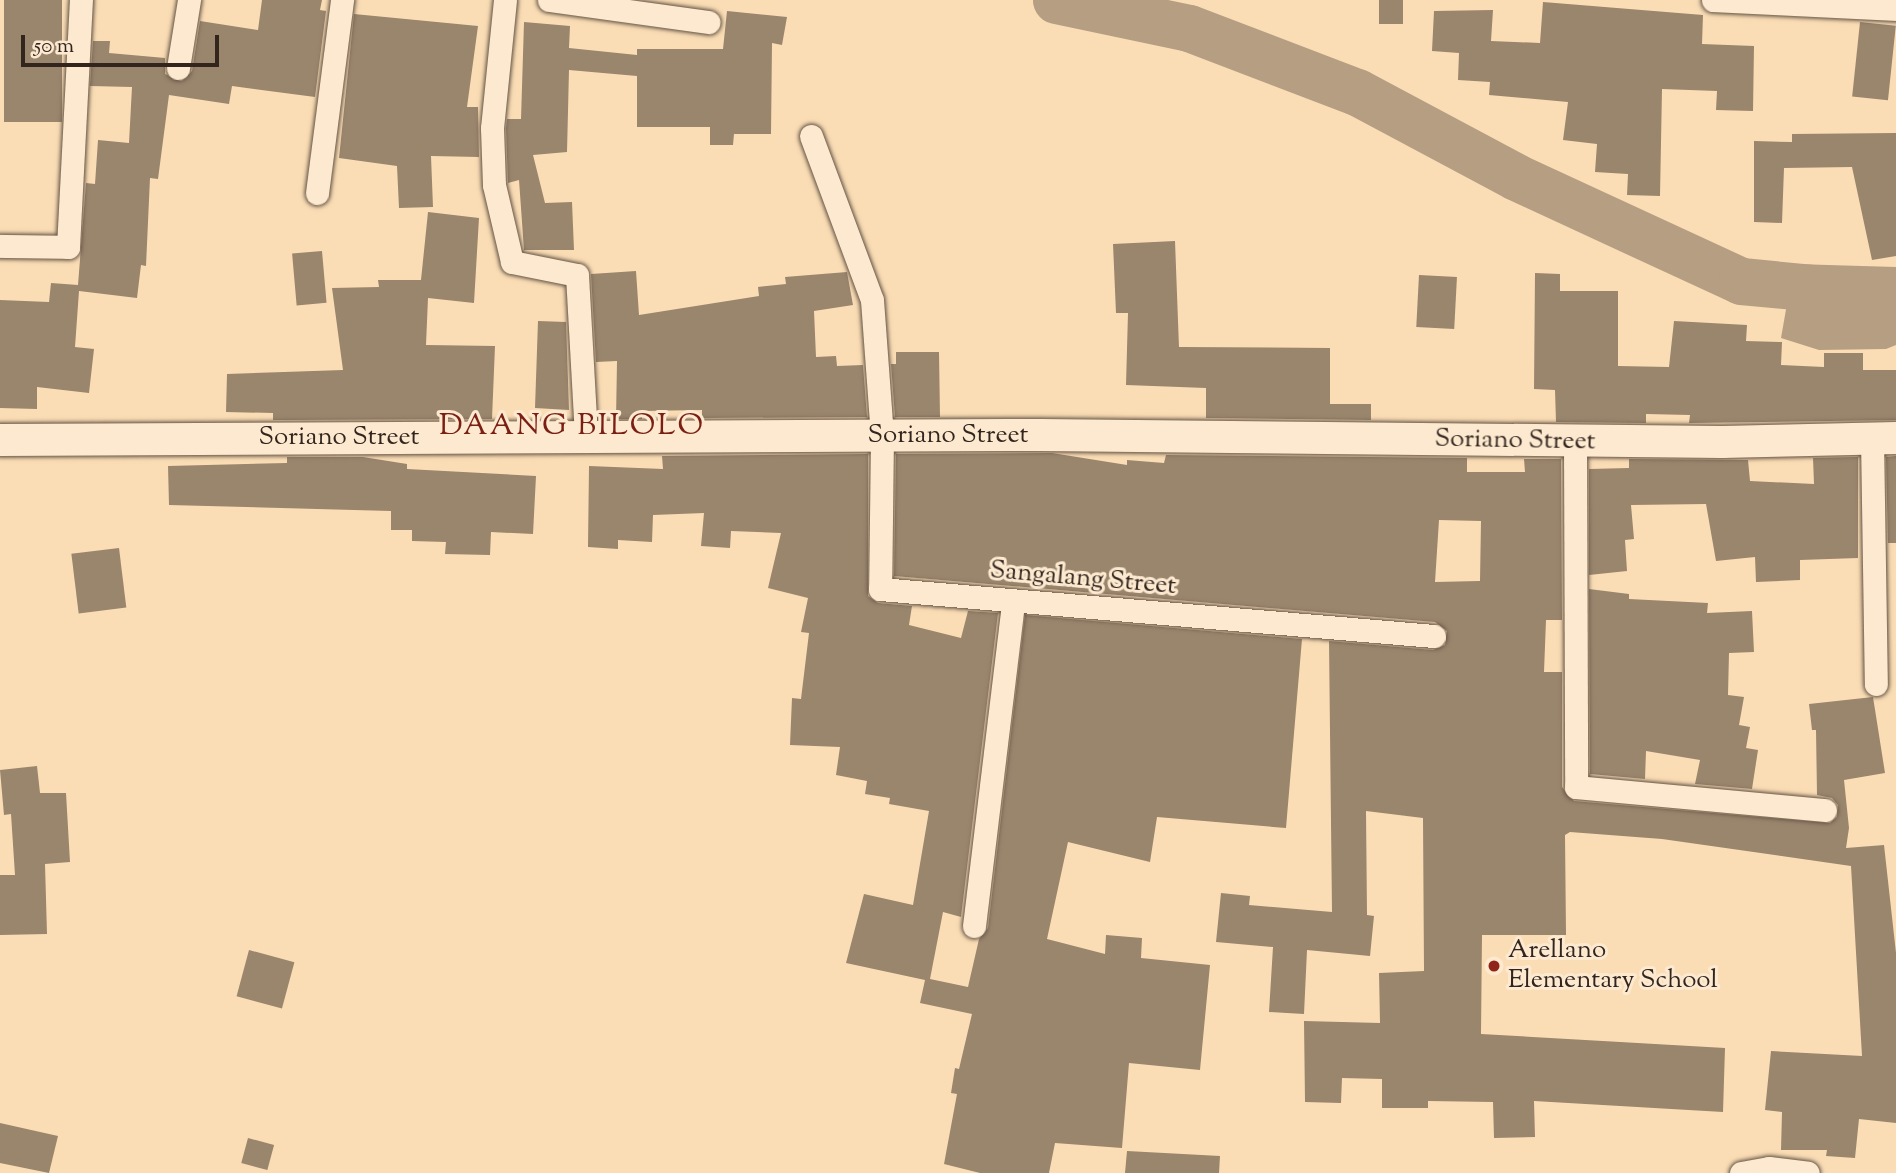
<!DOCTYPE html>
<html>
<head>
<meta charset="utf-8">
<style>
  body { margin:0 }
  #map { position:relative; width:1896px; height:1173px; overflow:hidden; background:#faddb5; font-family:"Sorts Mill Goudy",serif }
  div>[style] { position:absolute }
  .water>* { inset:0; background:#b69e82 }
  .river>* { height:47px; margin:-23.5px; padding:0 23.5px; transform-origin:23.5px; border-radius:23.5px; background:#b69e82 }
  .building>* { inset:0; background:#9a856d; transform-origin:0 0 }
  .roads { filter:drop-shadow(0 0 2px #635344) drop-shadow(0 0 2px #635344) }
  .minor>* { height:23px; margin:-11.5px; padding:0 11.5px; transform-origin:11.5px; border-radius:11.5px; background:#fce9cf }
  .secondary>* { height:32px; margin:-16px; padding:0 16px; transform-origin:16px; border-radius:16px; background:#fce9cf }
  .dots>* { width:19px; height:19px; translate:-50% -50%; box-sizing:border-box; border:4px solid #fce9cf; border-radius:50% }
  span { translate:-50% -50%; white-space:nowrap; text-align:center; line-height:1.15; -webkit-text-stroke:6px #fce9cf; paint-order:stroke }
  .street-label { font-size:26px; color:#31251e }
  .poi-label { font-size:26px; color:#31251e }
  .left { translate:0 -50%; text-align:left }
  .quarter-label { font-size:30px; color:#7a1f14; letter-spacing:2px }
  .scale { position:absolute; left:21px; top:35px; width:198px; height:32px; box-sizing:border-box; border:4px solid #31251e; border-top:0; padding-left:9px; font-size:21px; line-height:24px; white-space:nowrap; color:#31251e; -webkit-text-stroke:5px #fce9cf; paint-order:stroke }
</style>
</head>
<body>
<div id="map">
  <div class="water">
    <div style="clip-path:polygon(1794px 264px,1896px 267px,1896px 345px,1886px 349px,1819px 350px,1781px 338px)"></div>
  </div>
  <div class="river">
    <div style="left:1056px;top:0;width:136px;rotate:11.9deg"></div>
    <div style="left:1189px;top:28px;width:180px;rotate:20.9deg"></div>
    <div style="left:1357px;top:92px;width:180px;rotate:28.1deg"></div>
    <div style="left:1516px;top:177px;width:248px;rotate:24.8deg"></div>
    <div style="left:1741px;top:281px;width:156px;rotate:5.5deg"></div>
  </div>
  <div class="building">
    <div style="left:4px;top:0;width:58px;height:122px"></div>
    <div style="clip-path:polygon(262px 0,322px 0,320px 10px,326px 11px,315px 97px,232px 86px,229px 104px,169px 95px,158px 179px,150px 178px,146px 266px,141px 265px,137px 298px,79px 291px,75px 347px,94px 349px,89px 393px,37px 387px,37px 409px,0 408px,0 300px,49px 302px,51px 283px,78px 285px,86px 183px,95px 184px,98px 140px,129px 143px,132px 87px,90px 86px,93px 41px,110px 41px,109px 53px,165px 58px,165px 74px,182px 81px,192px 71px,200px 21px,258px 30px)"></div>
    <div style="left:1379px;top:0;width:24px;height:24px"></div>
    <div style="clip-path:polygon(1543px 2px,1703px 15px,1702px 44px,1754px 46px,1753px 111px,1716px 110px,1717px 91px,1662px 89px,1660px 196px,1627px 195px,1628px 174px,1595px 172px,1597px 144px,1563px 140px,1568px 102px,1489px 95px,1490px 82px,1458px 80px,1459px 53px,1432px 51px,1434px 11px,1493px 10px,1491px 41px,1540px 43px)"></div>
    <div style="clip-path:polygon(727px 11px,787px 17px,782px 45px,772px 43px,771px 134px,734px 134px,733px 145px,710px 145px,710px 127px,637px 127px,637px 76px,569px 70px,567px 152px,533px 155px,545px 203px,572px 202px,574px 250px,524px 250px,519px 180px,508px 183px,506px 128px,507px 119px,521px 119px,524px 22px,570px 26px,569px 48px,637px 55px,637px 49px,723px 49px)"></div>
    <div style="clip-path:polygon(354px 14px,478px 26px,467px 107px,478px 107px,479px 157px,431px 156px,433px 207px,399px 208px,397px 166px,339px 158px)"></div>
    <div style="left:1860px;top:22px;width:36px;height:75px;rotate:6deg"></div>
    <div style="clip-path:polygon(1896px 133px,1896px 256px,1872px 260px,1852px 167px,1784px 168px,1782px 223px,1754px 222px,1754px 141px,1792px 142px,1792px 134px)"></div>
    <div style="clip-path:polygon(428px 212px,479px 218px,474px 303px,428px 298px,426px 345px,495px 346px,492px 419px,287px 420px,273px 420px,273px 413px,226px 412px,227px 374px,343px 370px,332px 288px,379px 287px,378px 280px,421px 280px)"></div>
    <div style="clip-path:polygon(1175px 241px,1179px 347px,1330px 348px,1330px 404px,1371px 404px,1371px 420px,1206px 418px,1206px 388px,1126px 385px,1128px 313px,1116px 313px,1113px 244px)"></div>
    <div style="left:322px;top:251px;width:52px;height:30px;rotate:85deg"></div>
    <div style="clip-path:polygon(636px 271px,639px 315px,759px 296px,758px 287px,786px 284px,785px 277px,847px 272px,853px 305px,814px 311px,816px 357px,836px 356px,837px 366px,863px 365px,867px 417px,702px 418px,702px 410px,642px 411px,642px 419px,616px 419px,617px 361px,596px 362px,591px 274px)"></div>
    <div style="clip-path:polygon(1535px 273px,1560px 274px,1560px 291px,1618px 291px,1618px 366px,1669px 367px,1674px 321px,1747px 325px,1746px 341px,1782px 342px,1781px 365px,1824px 367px,1824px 353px,1863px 353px,1863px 370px,1896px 370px,1896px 420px,1689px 423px,1690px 415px,1646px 414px,1646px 423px,1556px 422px,1555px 390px,1534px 389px)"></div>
    <div style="left:1419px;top:275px;width:38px;height:52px;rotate:3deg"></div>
    <div style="clip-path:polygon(538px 321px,566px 322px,569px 410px,535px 408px)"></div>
    <div style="clip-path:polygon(896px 352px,939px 352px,940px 417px,895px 417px,891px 364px,896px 364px)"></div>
    <div style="clip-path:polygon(evenodd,1052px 453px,1127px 465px,1127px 460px,1164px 463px,1166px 455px,1467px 458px,1467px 472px,1525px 472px,1524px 459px,1561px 459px,1562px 620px,1546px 620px,1544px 672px,1562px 672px,1562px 787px,1574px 801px,1830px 823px,1837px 817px,1838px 805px,1832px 798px,1817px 795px,1816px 730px,1812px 730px,1809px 704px,1873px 697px,1885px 773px,1844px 780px,1849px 828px,1846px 848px,1884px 845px,1896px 953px,1896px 1123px,1859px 1119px,1855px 1158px,1826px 1156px,1827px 1150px,1781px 1150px,1782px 1112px,1765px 1110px,1771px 1051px,1862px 1056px,1851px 866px,1662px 839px,1570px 832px,1565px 835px,1566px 935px,1482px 935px,1481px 1034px,1725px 1048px,1723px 1112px,1534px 1101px,1535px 1137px,1494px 1138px,1493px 1102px,1428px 1101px,1428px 1108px,1382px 1108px,1382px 1079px,1342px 1078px,1341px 1103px,1305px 1102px,1304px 1021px,1380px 1023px,1379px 973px,1424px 971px,1423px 818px,1366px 811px,1367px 915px,1374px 916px,1370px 956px,1307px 950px,1304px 1014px,1269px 1012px,1273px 947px,1216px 942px,1221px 893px,1250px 896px,1249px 905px,1332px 912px,1329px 641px,1433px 650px,1445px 645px,1447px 631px,1435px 622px,894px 576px,896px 454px,1052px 453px,1439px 520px,1481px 521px,1480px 581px,1435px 582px,1439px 520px)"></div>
    <div style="clip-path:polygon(868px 454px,868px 596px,878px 603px,912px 606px,909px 625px,961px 638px,968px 611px,998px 613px,961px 917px,943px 912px,930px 979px,968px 987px,979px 939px,988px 928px,1025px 615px,1302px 639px,1286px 828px,1157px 817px,1150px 862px,1068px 842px,1047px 939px,1105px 954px,1106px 935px,1142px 938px,1141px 958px,1210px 965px,1200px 1070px,1129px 1063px,1122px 1148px,1055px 1143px,1049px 1173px,980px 1173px,944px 1164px,957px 1094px,951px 1093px,955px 1068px,959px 1069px,972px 1014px,920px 1003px,925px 980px,846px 963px,864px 894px,913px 905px,929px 811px,889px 804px,890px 798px,865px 794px,867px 781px,836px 775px,840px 747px,790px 745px,792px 698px,801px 699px,809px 633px,801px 632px,808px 598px,768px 588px,781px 533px,731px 531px,730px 548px,701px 546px,704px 513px,653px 515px,652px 542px,618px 540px,618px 549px,588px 547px,589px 466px,663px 469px,662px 456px)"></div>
    <div style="clip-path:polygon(1896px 456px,1896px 543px,1888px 543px,1886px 457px)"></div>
    <div style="clip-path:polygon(287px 457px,363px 457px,407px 464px,407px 469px,536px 476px,533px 534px,491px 532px,490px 555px,445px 554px,446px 542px,412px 541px,412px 530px,391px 530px,391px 511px,169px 505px,168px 466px,287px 463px)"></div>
    <div style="clip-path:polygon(1858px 457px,1858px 558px,1800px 560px,1800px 580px,1756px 582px,1755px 557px,1716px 561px,1706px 504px,1631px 505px,1634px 539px,1625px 540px,1627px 571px,1589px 575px,1589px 469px,1629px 468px,1629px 459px,1748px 460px,1750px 481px,1814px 484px,1813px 458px)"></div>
    <div style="left:119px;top:548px;width:60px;height:48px;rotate:83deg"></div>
    <div style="clip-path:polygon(1589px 589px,1629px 594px,1629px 599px,1708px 603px,1707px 613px,1752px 611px,1754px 652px,1729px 653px,1728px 695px,1744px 697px,1739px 725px,1750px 727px,1746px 748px,1758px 750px,1752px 789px,1695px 784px,1700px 760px,1646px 751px,1645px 779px,1590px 774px)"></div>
    <div style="clip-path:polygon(37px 766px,40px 793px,66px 793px,70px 862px,45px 864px,47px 934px,0 935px,0 875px,15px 875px,11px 814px,4px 815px,0 770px)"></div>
    <div style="left:249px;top:950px;width:47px;height:48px;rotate:15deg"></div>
    <div style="clip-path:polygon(0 1123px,58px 1136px,49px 1173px,0 1163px)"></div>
    <div style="left:248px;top:1138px;width:27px;height:26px;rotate:15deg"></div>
    <div style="clip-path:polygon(1127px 1151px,1220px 1156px,1219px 1173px,1125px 1173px)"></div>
  </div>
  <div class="roads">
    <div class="minor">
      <div style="left:505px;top:0;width:129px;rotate:95.8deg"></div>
      <div style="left:492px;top:128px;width:57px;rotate:88deg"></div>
      <div style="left:494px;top:185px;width:79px;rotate:76.8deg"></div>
      <div style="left:512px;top:262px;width:66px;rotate:11.3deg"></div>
      <div style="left:577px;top:275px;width:162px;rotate:86.8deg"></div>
      <div style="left:549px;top:0;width:161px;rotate:7.9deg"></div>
      <div style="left:1713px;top:0;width:183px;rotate:2.8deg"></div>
      <div style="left:178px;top:68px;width:69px;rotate:-80.8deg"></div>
      <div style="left:811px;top:136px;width:175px;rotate:69.6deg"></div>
      <div style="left:872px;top:300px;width:136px;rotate:85.8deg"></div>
      <div style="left:882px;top:436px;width:153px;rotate:90.7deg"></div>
      <div style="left:880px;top:589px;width:556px;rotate:4.85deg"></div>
      <div style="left:317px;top:193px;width:195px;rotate:-82.6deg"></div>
      <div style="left:0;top:246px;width:68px;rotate:0.8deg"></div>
      <div style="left:68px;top:247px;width:247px;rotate:-87deg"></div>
      <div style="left:1872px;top:438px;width:246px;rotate:89.1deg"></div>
      <div style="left:1575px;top:441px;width:346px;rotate:89.8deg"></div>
      <div style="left:1576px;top:787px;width:250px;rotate:5.3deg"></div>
      <div style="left:974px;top:926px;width:326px;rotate:-83.1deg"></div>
      <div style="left:1741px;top:1173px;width:28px;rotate:-10deg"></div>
      <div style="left:1769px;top:1168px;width:39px;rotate:7deg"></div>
    </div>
    <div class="secondary">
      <div style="left:0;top:440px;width:1041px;rotate:-0.28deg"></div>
      <div style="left:1041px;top:435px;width:681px;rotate:0.59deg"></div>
      <div style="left:1722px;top:442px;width:174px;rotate:-1.3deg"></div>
    </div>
  </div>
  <div class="dots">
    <div style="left:1494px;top:966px;background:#8f2418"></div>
  </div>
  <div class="street-label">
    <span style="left:948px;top:436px">Soriano Street</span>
    <span style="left:339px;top:438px">Soriano Street</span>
    <span style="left:1515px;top:441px;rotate:1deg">Soriano Street</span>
    <span style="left:1083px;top:579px;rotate:5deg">Sangalang Street</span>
  </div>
  <div class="poi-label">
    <span class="left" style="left:1508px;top:966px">Arellano<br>Elementary School</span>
  </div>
  <div class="quarter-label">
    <span style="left:572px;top:427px">DAANG BILOLO</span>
  </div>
  <div class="scale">50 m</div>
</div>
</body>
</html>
